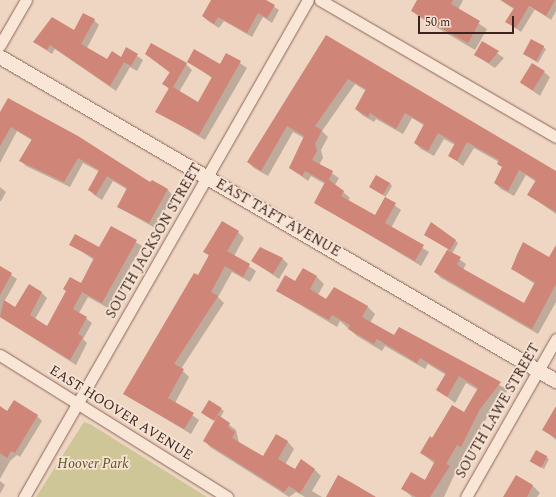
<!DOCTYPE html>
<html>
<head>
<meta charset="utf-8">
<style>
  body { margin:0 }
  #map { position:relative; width:556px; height:497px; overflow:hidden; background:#efd6c3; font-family:Spectral,serif }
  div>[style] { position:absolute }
  .green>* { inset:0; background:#cec696 }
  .shadow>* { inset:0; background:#0003 }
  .building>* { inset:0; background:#cf8578; transform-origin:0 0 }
  .roads { filter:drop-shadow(0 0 1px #8a6659) drop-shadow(0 0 1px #8a6659) }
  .minor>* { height:11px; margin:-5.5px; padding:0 5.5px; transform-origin:5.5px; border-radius:5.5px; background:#fae6d7 }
  .tertiary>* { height:14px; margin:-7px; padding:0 7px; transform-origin:7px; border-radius:7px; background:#fae6d7 }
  span { translate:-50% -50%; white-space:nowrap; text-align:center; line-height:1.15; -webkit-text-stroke:3.5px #f7e3d3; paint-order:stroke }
  .street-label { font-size:14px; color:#3a241e }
  .park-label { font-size:14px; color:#575624; font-style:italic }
  .scale { position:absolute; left:418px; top:16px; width:96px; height:18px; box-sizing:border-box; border:2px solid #3a241e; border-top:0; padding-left:5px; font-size:12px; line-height:14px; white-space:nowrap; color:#3a241e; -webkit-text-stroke:3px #f7e3d3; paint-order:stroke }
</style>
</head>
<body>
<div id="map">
  <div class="green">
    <div style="clip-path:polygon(84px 422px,90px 424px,207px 497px,36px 497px)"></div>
  </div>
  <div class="shadow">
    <div style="clip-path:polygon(212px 0,263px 0,279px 10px,272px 23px,263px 17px,252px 37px,224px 21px,219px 28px,208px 21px,203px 16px)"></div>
    <div style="clip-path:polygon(418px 0,463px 0,458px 10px,487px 29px,475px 50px,419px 17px,412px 10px)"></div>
    <div style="clip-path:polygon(500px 0,520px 0,533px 9px,539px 0,556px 0,556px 11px,551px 20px,535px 9px,521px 32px,507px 22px,514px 9px)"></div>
    <div style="clip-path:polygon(94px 20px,99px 25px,87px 48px,108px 60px,121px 58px,127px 49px,143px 60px,137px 71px,130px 67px,116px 91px,55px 49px,52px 54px,34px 42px,74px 31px)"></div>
    <div style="clip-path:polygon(327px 36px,556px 175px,556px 214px,529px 195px,536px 182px,526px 175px,514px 196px,501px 189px,495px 183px,503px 169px,499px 162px,474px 148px,463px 166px,449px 155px,455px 145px,444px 139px,434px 156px,421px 149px,415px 143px,425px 126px,412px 118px,403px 134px,376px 119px,374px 122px,362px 115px,356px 109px,366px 91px,355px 84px,322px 131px,328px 137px,321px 150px,323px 158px,319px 165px,339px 178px,335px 185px,350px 198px,348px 201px,375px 216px,386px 197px,370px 187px,377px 176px,390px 183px,392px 186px,385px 198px,401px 210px,391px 228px,429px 252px,421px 266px,315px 202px,325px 184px,311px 176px,308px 181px,290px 168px,304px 138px,293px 132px,268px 176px,254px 168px,248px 162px)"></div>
    <div style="clip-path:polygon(482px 43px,504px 58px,495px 68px,475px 55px)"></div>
    <div style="clip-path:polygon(543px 47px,546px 49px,538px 63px,524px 54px)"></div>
    <div style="clip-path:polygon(146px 54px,186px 64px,192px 70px,179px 92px,198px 103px,212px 78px,188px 61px,220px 65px,227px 54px,247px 68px,205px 140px,156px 111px,169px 89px,164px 84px,170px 73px)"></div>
    <div style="clip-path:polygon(544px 72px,550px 77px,540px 96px,522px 83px)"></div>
    <div style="clip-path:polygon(0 114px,168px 190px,173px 196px,155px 228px,118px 207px,128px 190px,113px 181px,102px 200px,94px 195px,89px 189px,100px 172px,83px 163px,70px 187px,26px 166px,21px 161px,33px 141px,17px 131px,0 163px)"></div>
    <div style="clip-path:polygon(0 187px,6px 192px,1px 201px,0 201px)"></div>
    <div style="clip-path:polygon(112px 227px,142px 246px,108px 308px,88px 297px,79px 313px,92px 323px,83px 339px,87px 343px,76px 365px,0 317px,0 267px,17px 279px,4px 302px,16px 309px,29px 286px,42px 293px,47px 298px,35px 319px,48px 327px,81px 284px,94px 260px,71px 244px,100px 249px)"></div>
    <div style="clip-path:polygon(238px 232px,244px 238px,234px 256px,256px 271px,250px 282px,232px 272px,218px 297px,224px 303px,181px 369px,189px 377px,175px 403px,199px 420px,191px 434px,124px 394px,199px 276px,210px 257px,204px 251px)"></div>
    <div style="clip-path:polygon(425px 235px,455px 240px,458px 243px,452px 254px,466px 264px,463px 270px,524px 304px,535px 284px,512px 269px,517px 254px,523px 243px,549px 258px,556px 247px,556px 302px,538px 334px,441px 278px,435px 272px,448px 249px)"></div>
    <div style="clip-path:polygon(282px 258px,288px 264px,279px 279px,252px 261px)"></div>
    <div style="clip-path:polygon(317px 277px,324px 284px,318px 295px,327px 300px,334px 288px,368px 307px,375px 314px,370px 323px,395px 337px,400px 328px,508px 390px,487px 417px,469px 454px,465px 452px,444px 497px,412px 497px,402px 488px,425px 481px,435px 464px,421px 453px,464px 413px,478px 390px,466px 383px,455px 403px,438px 390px,446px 375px,428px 364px,425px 369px,385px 346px,382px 351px,357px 336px,340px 321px,337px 327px,277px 291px)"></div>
    <div style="clip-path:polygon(0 407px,8px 412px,37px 416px,42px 421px,20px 457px,17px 455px,10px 461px,0 479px)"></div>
    <div style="clip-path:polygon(221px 409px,224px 411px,220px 418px,236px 430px,239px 443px,264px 458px,276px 436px,288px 442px,294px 449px,285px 465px,295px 471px,314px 469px,321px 476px,312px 491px,322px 497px,305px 497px,296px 492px,289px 497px,210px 447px,204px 440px,216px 421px,205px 415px)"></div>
    <div style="clip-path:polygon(556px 416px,556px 440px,544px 430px)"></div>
    <div style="clip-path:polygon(546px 457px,549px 459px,544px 469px,531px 461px)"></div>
    <div style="clip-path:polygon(516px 477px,533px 486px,540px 493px,537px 497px,507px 497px)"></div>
    <div style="clip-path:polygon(0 481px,5px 485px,0 494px)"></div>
  </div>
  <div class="building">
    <div style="clip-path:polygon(211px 0,266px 0,275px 5px,267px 18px,258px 13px,247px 33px,218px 17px,214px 24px,202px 16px)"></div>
    <div style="clip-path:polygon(417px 0,453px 0,451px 4px,480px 21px,468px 43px,411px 11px)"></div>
    <div style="clip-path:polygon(501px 0,555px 0,546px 16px,529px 6px,516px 28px,505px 22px,514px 8px)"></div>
    <div style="clip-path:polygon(83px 13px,95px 19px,81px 44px,107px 59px,112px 51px,121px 57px,126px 47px,138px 54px,131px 66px,124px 62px,110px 86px,50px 45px,47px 50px,33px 42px,52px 17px,74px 30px)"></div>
    <div style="clip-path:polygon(326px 35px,556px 171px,556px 212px,527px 195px,536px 180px,519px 170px,508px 191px,494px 183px,502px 167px,497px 164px,499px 160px,467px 142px,457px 161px,448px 156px,455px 143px,438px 133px,428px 151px,414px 143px,424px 124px,405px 113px,396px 129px,370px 113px,368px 117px,355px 109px,366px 89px,348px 79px,315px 126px,322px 130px,315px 144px,317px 151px,312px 160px,333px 171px,329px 180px,344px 191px,341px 196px,375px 215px,385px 197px,396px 203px,385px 223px,424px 245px,415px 261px,314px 203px,325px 182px,305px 171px,302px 176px,289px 168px,304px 136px,287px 126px,261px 171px,247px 162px)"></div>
    <div style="left:531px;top:39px;width:15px;height:17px;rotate:28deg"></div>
    <div style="clip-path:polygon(482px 41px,499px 51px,489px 63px,474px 55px)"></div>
    <div style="clip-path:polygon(151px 43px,187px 63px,173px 87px,198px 102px,212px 77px,187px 62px,194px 49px,220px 64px,226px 53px,241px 61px,199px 135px,155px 112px,169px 88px,162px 84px,170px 72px,145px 54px)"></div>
    <div style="left:532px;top:63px;width:15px;height:23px;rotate:32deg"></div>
    <div style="clip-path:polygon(8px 98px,78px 136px,150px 182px,152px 180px,168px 189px,149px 223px,117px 207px,127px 188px,107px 176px,96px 195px,88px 190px,99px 170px,78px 158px,64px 182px,19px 161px,32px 139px,11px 127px,0 146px,0 112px)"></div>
    <div style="left:376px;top:175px;width:16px;height:14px;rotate:30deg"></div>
    <div style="clip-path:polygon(222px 221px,239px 231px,227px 251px,250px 264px,243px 277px,225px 266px,211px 292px,218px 296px,174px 364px,184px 369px,168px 398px,194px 413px,184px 429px,123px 394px,194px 273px,198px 275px,209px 255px,203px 252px)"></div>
    <div style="clip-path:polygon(431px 222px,456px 240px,450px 250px,424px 235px)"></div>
    <div style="clip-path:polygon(111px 226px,137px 240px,102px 303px,82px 292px,73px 309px,87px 317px,78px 334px,83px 337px,70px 360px,0 317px,4px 300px,15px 307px,29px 284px,42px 292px,30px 315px,47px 326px,66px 291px,63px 289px,70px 277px,81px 283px,94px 258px,69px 245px,75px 234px,99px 247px)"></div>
    <div style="clip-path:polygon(523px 242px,549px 257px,556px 245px,556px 284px,532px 329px,434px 272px,447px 250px,461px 257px,457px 264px,460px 267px,524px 303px,535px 282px,511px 269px)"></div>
    <div style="clip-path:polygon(260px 247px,283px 258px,273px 274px,251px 261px)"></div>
    <div style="clip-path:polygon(0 266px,12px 273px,0 295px)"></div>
    <div style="clip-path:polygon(303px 268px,317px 276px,310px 289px,326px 299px,334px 287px,368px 306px,362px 317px,394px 335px,399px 327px,501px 382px,480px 409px,461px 447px,457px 445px,446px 464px,450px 466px,430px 497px,416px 497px,401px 489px,411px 472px,425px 480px,435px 461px,420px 453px,430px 436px,432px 438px,452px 405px,464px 412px,478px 388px,459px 376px,447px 397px,436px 390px,446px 373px,420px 358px,417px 363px,377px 339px,374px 344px,348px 329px,350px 325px,332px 315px,329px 320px,276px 291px,285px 275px,295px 281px)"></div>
    <div style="clip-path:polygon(14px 400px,38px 415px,15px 453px,11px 451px,7px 458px,0 453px,0 406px,7px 411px)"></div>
    <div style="left:209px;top:400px;width:15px;height:15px;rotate:32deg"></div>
    <div style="clip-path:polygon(556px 406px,556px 438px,542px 430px)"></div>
    <div style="clip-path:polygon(218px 415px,230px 423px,228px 427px,235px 432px,232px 438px,263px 456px,276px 434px,288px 441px,278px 459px,295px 469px,301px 459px,315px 469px,300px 493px,289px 486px,284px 492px,203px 441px)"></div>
    <div style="left:536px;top:450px;width:13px;height:13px;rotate:29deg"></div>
    <div style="clip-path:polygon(338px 475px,354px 484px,376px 497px,326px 497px)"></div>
    <div style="clip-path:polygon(516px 475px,533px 485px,527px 497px,503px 497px)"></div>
  </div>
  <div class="roads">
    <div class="minor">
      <div style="left:320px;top:0;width:273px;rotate:30.1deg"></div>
      <div style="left:0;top:45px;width:52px;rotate:-60deg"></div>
      <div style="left:0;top:355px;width:268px;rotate:32deg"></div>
      <div style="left:24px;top:497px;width:572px;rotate:-60.26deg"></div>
      <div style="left:466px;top:497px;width:182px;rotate:-60.3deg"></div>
    </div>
    <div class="tertiary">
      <div style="left:0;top:57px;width:644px;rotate:30.23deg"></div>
    </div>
  </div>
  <div class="street-label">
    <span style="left:278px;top:218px;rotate:30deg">EAST TAFT AVENUE</span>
    <span style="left:154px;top:241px;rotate:-60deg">SOUTH JACKSON STREET</span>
    <span style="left:498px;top:411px;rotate:-60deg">SOUTH LAWE STREET</span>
    <span style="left:121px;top:413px;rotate:32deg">EAST HOOVER AVENUE</span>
  </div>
  <div class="park-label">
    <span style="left:93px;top:464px">Hoover Park</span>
  </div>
  <div class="scale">50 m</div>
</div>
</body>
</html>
